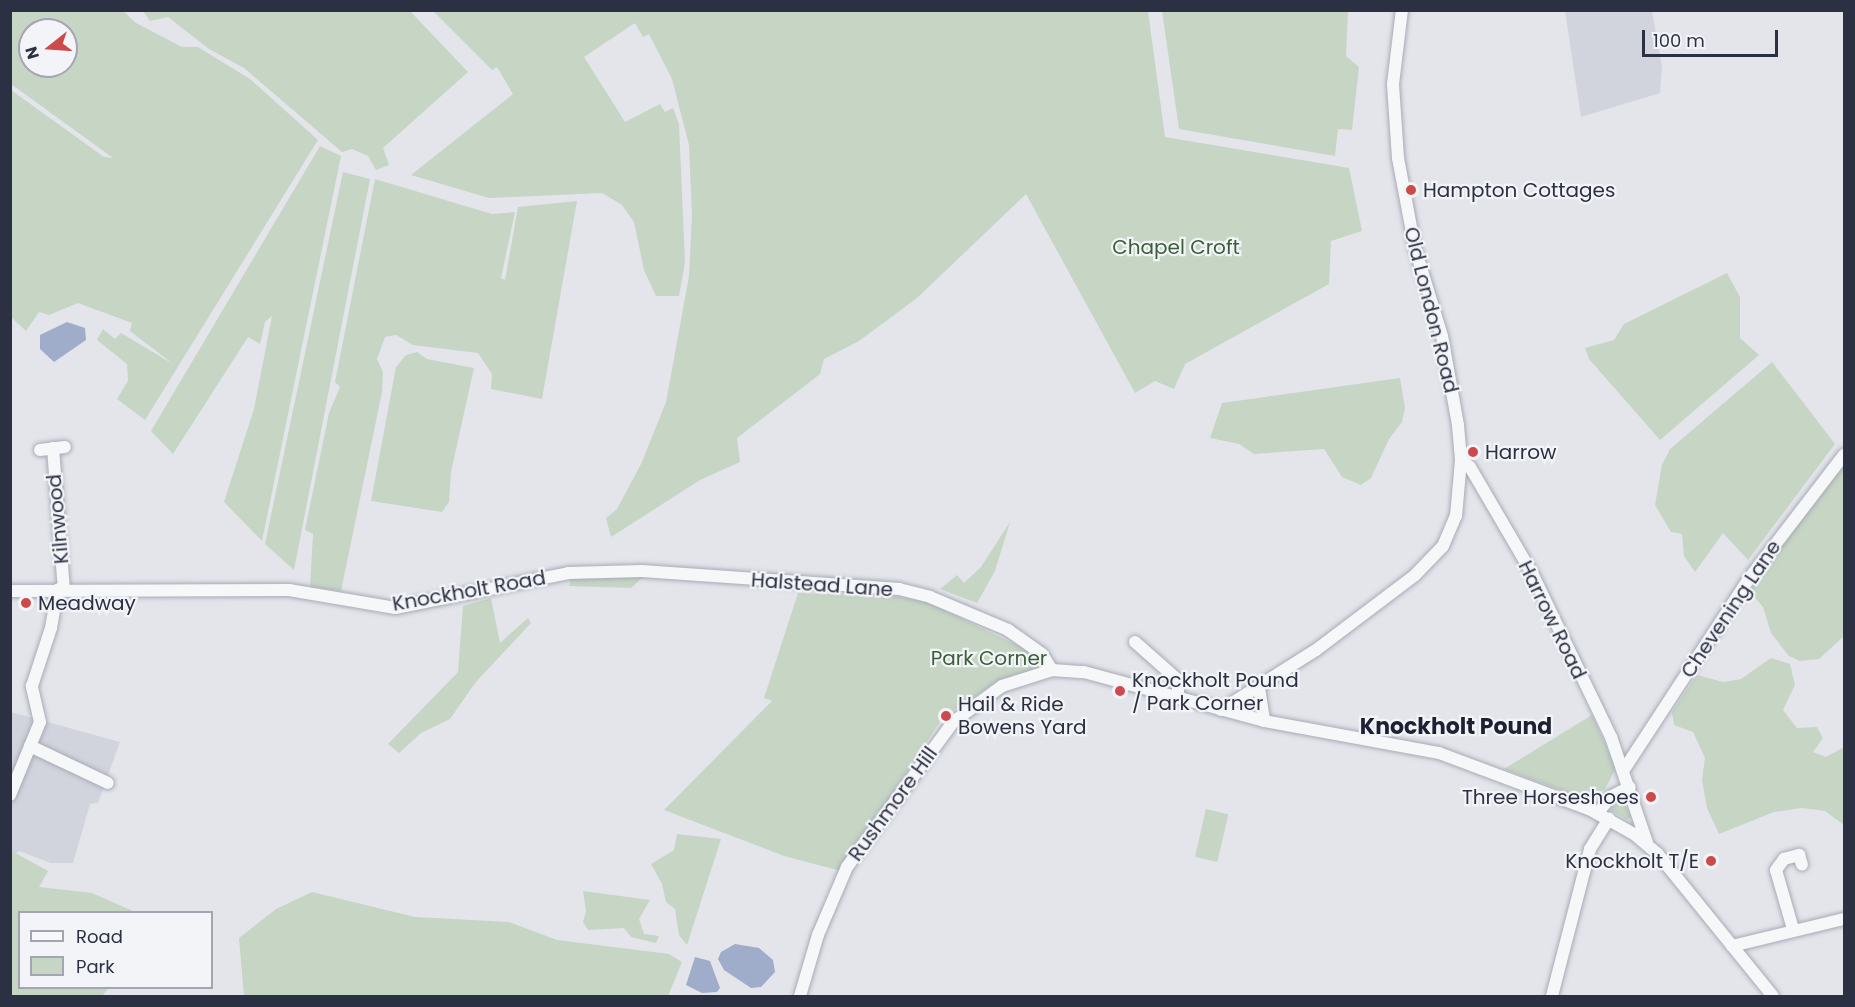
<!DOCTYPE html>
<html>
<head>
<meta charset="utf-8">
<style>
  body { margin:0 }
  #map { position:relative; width:1855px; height:1007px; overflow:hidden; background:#e3e5eb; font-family:Poppins,sans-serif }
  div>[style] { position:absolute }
  .built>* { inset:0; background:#d1d4dd }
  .green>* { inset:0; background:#c6d5c4; transform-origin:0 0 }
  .water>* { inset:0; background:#9fadcb }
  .roads { filter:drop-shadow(0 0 2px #a8abb5) drop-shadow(0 0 2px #a8abb5) }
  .minor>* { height:12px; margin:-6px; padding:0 6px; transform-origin:6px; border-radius:6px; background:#f6f7f9 }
  .dots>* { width:16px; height:16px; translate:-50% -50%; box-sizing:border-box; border:3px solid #f3f4f8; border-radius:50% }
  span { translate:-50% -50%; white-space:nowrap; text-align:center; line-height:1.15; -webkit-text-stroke:4.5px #f3f4f8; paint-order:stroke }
  .poi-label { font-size:20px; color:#2b3043 }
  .left { translate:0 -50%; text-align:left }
  .right { translate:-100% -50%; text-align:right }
  .park-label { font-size:20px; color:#3a5f38 }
  .street-label { font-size:20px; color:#2b3043 }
  .quarter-label { font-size:22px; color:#1d2134; font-weight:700 }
  .frame { position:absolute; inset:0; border:12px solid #2b3043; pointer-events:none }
  .legend { position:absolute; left:18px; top:911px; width:195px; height:78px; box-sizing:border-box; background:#f3f4f8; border:2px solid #a3a6b0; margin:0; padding:8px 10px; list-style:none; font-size:18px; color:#2b3043 }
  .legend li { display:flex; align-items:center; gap:12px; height:30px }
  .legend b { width:30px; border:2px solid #a3a6b0 }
  .north { position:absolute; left:18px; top:18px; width:60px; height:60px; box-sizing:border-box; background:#f3f4f8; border:2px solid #a3a6b0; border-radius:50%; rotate:253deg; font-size:16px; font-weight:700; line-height:24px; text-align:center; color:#2b3043 }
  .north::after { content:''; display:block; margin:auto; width:21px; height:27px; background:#ce4a4a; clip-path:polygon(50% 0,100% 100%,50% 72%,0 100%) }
  .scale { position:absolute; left:1642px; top:30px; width:136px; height:27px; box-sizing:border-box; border:3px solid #2b3043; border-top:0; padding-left:8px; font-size:18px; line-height:21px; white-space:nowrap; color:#2b3043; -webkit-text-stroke:4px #f3f4f8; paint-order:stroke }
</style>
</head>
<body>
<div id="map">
  <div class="built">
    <div style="clip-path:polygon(1565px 11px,1652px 11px,1662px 67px,1660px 93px,1581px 117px)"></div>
    <div style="clip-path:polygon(11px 712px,120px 742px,98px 803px,90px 804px,73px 863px,51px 863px,19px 851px,11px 857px)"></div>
  </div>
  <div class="green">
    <div style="clip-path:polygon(evenodd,10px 11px,123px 11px,136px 23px,182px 47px,198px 47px,250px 79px,318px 140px,145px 420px,117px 399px,128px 381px,127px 364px,97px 340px,103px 329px,115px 339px,121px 333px,173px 364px,130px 331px,132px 323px,78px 303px,49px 315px,39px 312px,26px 331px,11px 317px,11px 90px,104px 157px,113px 158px,11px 84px,10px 11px,30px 30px,66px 30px,66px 66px,30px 66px,30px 30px)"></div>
    <div style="clip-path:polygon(143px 11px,410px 11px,468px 72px,383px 148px,389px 165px,376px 170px,368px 156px,352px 149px,342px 152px,244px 68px,209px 49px,168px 17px,150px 21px)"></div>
    <div style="clip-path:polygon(433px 11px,1148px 11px,1165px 137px,1349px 168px,1362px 231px,1331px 241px,1329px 284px,1185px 364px,1174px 389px,1155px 381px,1135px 393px,1026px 194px,917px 298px,859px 341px,824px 359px,820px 374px,737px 438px,740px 462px,700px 480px,611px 537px,606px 518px,617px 509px,641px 464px,666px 402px,689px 276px,692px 216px,689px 145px,672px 79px,649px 34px,643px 37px,635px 23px,584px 57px,625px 122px,660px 104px,665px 112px,673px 108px,679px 124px,685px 262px,679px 296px,656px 296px,644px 270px,634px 222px,622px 205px,602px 193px,489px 198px,411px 175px,513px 94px,497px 67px,492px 70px)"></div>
    <div style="clip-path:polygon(1162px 11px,1348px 11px,1346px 56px,1359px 67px,1352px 130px,1338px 129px,1335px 156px,1179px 129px)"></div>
    <div style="clip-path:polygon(320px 146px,341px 156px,262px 541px,224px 502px,254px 409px,272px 316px,265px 322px,260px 344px,248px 337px,173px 454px,151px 431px)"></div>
    <div style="clip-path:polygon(343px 172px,370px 179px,294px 570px,265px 544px)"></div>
    <div style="clip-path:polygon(375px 179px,492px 214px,515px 212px,501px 278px,505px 280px,518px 207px,577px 201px,542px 399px,491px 389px,492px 374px,478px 353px,413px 345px,396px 335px,385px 337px,377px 359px,383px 372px,382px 392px,341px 591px,310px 587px,313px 534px,305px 530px,329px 413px,340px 387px,335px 382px)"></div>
    <div style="clip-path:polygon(1727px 273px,1740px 297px,1740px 338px,1759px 355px,1660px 440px,1589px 359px,1585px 348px,1614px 340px,1624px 324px)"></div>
    <div style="clip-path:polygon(417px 352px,427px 359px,474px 368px,451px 472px,449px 502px,442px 512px,371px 501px,396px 367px,406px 355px)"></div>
    <div style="clip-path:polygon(1772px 362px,1835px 444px,1748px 560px,1723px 533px,1695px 572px,1684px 556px,1682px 534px,1671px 532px,1655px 505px,1662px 465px,1670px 449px)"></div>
    <div style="clip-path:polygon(1400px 378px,1405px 408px,1402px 422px,1389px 439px,1371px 478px,1361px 485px,1342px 477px,1324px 449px,1254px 454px,1239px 444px,1210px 438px,1222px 403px)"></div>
    <div style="clip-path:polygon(1844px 462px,1844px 636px,1819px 659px,1800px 661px,1789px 656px,1771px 633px,1763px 607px,1750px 592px,1769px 561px)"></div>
    <div style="clip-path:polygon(1010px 522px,995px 571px,977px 603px,940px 589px,957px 575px,964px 583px,981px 567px)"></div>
    <div style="clip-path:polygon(572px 577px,643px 577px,631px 588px,569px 586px)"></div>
    <div style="clip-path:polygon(798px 593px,895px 596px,927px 602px,1025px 649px,1039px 668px,1001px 679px,943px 717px,841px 871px,784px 856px,664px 810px,772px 701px,764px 698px)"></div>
    <div style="clip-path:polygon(491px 598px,500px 643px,528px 618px,531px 623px,475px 683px,450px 719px,421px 733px,399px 753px,388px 744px,458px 672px,463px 606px)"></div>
    <div style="clip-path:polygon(1771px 658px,1790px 664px,1795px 685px,1783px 710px,1797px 728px,1817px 727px,1823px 738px,1813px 752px,1826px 757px,1844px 747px,1844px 825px,1825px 811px,1802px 808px,1774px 812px,1719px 834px,1707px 808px,1702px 780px,1705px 758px,1693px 732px,1674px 725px,1672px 712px,1697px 675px,1723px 682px,1741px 679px)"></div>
    <div style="clip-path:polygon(1592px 715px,1616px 768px,1605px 789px,1585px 799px,1504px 769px)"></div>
    <div style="clip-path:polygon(1622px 798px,1631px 817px,1627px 820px,1611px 810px,1613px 801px)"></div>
    <div style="left:1206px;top:809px;width:23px;height:49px;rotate:13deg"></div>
    <div style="clip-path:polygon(677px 834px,721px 839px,687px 945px,679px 935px,675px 909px,666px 902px,662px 884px,651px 864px,674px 850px)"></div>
    <div style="clip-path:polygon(10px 850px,48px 871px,39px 887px,92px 893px,135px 912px,20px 912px,20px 988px,109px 988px,102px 996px,11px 996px)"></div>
    <div style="clip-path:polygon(583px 891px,650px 900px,639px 919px,644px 934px,659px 936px,656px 943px,631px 937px,624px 928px,588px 930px,583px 922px,586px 911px)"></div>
    <div style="clip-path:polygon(312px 892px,415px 917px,509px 922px,557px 940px,669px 954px,682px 962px,668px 996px,244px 996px,239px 938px,276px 909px)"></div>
  </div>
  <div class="water">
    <div style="clip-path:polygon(67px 322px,85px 328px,86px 340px,54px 362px,40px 349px,40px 335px)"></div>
    <div style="clip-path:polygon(735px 944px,759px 948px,773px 960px,775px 972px,761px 987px,751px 988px,724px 970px,718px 959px,721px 952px)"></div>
    <div style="clip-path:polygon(695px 957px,710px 961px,720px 988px,717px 992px,702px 993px,686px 985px)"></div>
  </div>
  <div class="roads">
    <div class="minor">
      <div style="left:53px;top:448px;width:142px;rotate:85.6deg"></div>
      <div style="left:40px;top:450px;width:25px;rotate:-7deg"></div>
      <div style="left:1461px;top:460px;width:11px;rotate:38deg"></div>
      <div style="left:1470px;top:467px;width:125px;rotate:59.7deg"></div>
      <div style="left:1533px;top:575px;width:180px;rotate:64.3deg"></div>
      <div style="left:1611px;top:737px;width:112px;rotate:71.2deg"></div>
      <div style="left:10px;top:591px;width:279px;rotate:-0.2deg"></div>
      <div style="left:289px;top:590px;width:108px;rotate:9.6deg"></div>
      <div style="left:395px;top:608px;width:177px;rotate:-11.4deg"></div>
      <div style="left:568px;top:573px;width:74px;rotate:-1.5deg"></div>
      <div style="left:642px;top:571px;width:258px;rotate:4deg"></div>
      <div style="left:899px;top:589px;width:32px;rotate:14deg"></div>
      <div style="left:930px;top:597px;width:85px;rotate:22.9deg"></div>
      <div style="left:1008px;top:630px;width:42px;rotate:35.2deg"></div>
      <div style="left:1042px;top:654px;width:19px;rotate:58deg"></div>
      <div style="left:1135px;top:642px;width:57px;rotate:41.5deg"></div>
      <div style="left:1178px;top:680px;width:18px;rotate:90deg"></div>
      <div style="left:1259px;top:688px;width:33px;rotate:81deg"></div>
      <div style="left:1221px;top:710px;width:112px;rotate:-32.3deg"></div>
      <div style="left:1316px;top:650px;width:124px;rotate:-37.1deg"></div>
      <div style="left:1415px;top:575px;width:40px;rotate:-46deg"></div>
      <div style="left:1443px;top:546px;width:33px;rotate:-67deg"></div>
      <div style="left:1456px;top:516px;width:56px;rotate:-84.9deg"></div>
      <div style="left:1461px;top:460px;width:35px;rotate:-95deg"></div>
      <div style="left:1458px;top:425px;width:90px;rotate:-100.2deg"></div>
      <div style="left:1442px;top:336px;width:92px;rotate:-107.1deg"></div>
      <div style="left:1415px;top:248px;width:92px;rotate:-100.7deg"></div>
      <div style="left:1398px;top:158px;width:74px;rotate:-93.9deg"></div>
      <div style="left:1393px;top:84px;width:75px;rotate:-83.1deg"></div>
      <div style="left:30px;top:746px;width:86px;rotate:25.4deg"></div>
      <div style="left:1625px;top:768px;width:225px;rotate:-56.8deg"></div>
      <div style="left:1748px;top:580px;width:158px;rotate:-52.5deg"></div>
      <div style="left:10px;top:795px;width:79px;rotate:-67.7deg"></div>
      <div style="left:40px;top:722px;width:37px;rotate:-103deg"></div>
      <div style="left:32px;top:686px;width:61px;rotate:-71.9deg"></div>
      <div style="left:51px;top:628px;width:39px;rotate:-80deg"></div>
      <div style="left:1598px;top:813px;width:20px;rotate:-53deg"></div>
      <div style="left:1610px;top:797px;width:22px;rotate:-27deg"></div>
      <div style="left:1793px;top:929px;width:61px;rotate:-106.1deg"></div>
      <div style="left:1776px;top:870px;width:14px;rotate:-54deg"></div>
      <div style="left:1784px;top:859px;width:16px;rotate:-15deg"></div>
      <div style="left:1799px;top:855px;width:10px;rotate:73deg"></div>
      <div style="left:1732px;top:946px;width:115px;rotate:-13.6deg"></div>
      <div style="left:800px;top:996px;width:64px;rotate:-73.6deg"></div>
      <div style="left:818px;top:935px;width:74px;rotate:-66.9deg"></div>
      <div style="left:847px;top:867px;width:180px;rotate:-53.8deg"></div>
      <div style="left:953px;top:722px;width:61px;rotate:-36.3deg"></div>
      <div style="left:1002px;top:686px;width:52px;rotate:-17.7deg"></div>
      <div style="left:1052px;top:670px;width:32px;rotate:4deg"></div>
      <div style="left:1084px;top:672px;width:187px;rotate:15.2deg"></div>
      <div style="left:1264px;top:721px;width:178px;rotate:10.4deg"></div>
      <div style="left:1439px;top:753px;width:160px;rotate:20.5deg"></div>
      <div style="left:1589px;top:809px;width:51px;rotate:29.1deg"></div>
      <div style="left:1634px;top:834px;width:30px;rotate:40deg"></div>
      <div style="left:1657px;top:853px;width:184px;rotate:51deg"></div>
      <div style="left:1552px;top:996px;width:152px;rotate:-75.5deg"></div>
      <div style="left:1590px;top:849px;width:36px;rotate:-58deg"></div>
    </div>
  </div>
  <div class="dots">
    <div style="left:1411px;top:190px;background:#ce4a4a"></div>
    <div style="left:1473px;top:452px;background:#ce4a4a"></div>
    <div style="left:26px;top:603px;background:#ce4a4a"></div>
    <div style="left:1120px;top:691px;background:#ce4a4a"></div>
    <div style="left:946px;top:716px;background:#ce4a4a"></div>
    <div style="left:1651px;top:797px;background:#ce4a4a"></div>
    <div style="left:1711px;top:861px;background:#ce4a4a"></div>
  </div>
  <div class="poi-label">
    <span class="left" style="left:1423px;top:190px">Hampton Cottages</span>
    <span class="left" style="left:1485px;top:452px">Harrow</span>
    <span class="left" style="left:38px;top:603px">Meadway</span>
    <span class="left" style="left:1132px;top:692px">Knockholt Pound<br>/ Park Corner</span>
    <span class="left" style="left:958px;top:716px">Hail &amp; Ride<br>Bowens Yard</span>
    <span class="right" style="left:1639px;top:797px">Three Horseshoes</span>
    <span class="right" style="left:1699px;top:861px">Knockholt T/E</span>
  </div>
  <div class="park-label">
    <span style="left:1176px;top:247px">Chapel Croft</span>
    <span style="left:989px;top:658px">Park Corner</span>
  </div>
  <div class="street-label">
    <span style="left:1431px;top:310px;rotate:76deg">Old London Road</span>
    <span style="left:58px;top:519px;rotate:-95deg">Kilnwood</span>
    <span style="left:822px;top:585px;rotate:4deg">Halstead Lane</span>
    <span style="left:469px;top:591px;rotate:-10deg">Knockholt Road</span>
    <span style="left:1731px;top:609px;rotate:-56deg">Chevening Lane</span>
    <span style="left:1552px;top:620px;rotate:64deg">Harrow Road</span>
    <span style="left:893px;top:804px;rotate:-54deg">Rushmore Hill</span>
  </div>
  <div class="quarter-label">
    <span style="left:1456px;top:727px">Knockholt Pound</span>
  </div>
  <div class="frame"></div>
  <ul class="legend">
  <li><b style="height:8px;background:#f6f7f9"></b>Road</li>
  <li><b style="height:16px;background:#c6d5c4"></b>Park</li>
  </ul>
  <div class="north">N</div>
  <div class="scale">100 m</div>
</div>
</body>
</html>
